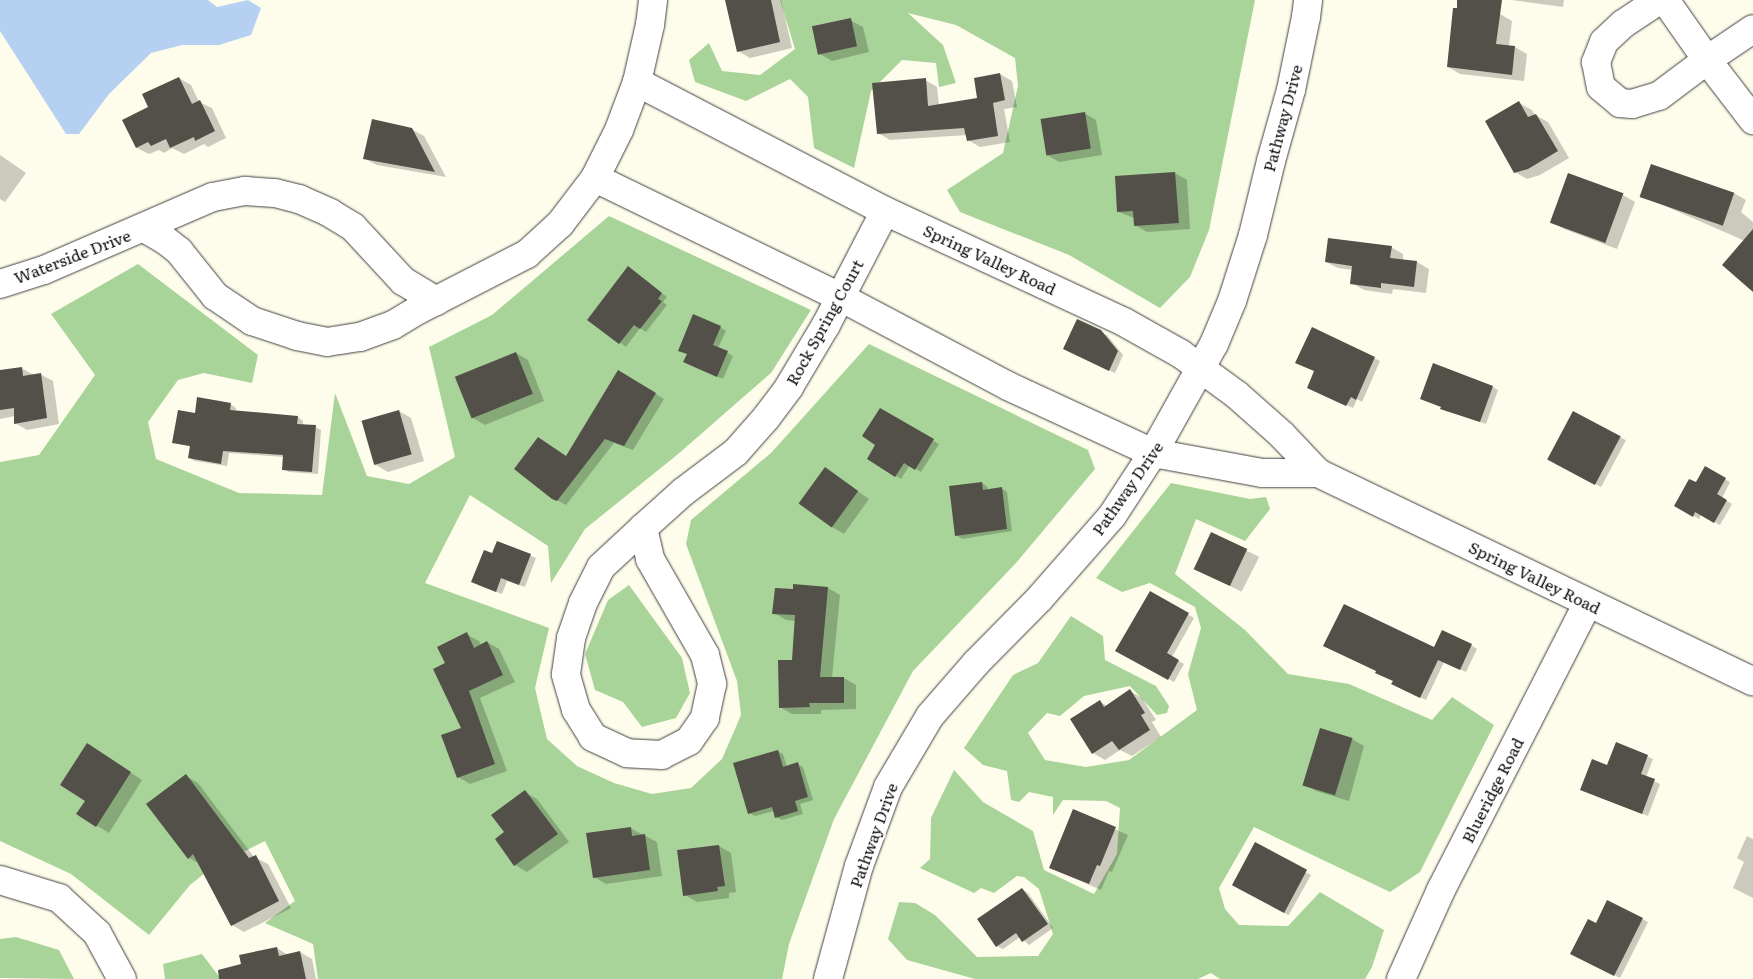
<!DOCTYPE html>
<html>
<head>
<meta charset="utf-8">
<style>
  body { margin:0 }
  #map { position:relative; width:1753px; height:979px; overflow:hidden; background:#fefdec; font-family:Literata,serif }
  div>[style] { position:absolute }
  .forest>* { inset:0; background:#a9d499 }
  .water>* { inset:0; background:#b5d0f1 }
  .shadow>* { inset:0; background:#0003; transform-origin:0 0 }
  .building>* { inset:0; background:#534f49; transform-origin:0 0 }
  .roads { filter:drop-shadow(0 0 1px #3f3f3f) drop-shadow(0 0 1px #3f3f3f) }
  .minor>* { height:28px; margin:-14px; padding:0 14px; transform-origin:14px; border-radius:14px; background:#fff }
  span { translate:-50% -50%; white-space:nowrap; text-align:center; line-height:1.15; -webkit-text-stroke:5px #fff; paint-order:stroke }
  .street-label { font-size:16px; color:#0c0c0c }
</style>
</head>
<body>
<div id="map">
  <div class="forest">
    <div style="clip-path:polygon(780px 0,1255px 0,1209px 230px,1190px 277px,1160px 308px,1069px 255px,960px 212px,947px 190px,1003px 153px,1018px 86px,1015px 58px,956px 25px,908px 13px,943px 45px,956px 83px,939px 87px,936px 63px,902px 60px,871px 91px,854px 168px,814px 148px,808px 97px,790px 79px,746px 101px,695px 82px,689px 60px,709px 43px,722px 71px,760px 75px,795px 49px)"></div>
    <div style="clip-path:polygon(609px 216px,811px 310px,771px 373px,677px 455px,585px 529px,551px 583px,548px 546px,470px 495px,425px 583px,549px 628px,535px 688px,547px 739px,577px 766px,614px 783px,652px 794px,691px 788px,722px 759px,741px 715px,737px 681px,686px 544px,691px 520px,771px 453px,869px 344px,1088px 450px,1095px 469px,1016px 563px,913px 671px,834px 819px,789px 944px,782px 979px,318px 979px,313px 944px,265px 923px,295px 901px,265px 841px,210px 869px,190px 885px,149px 935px,71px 874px,0 841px,0 462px,39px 455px,95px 375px,51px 314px,138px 264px,258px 355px,252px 383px,204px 373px,178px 380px,148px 422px,156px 459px,239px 493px,322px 495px,335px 393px,367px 476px,409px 484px,455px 457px,429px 347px,492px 315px)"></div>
    <div style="clip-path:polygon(1171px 483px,1250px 499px,1266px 497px,1270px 509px,1245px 541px,1196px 519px,1175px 574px,1245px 630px,1288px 674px,1349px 684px,1432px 720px,1452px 697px,1494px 725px,1420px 872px,1390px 892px,1254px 827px,1219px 888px,1225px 909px,1239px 925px,1288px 926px,1320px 892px,1384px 930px,1372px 967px,1365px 979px,1220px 979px,1211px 973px,1198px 979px,975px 979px,907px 960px,888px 939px,899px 902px,915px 903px,935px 915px,977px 957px,1038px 956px,1053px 934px,1039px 889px,1024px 877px,1017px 876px,994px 893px,981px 888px,974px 893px,920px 868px,930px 859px,931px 818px,954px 770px,983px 802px,1033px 831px,1044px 870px,1094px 894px,1117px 854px,1120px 808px,1106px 801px,1063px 800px,1053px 815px,1053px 797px,1029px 792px,1019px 802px,1011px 800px,1007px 771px,983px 765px,964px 748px,1013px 675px,1038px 663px,1071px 616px,1103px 636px,1105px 660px,1156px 686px,1169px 706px,1167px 713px,1157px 715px,1130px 686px,1084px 696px,1060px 716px,1047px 713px,1028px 733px,1045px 760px,1086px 767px,1129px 760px,1197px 710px,1188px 674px,1201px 628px,1195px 607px,1150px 583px,1122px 592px,1096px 578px)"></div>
    <div style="clip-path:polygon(629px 585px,682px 658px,690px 693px,676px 718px,642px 727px,623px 702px,595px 690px,585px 654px,608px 600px)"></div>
    <div style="clip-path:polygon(16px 937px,59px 950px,74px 979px,0 978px,0 939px)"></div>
    <div style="clip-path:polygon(202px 954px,221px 979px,165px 979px,163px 964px)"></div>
  </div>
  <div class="water">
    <div style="clip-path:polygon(0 0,208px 0,217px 7px,248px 0,261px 8px,251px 35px,219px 45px,182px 45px,151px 53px,109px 94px,79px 134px,66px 134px,0 31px)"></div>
  </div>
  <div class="shadow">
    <div style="clip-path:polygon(727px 0,781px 0,792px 48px,750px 58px,738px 51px)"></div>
    <div style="clip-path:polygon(1512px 0,1564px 0,1563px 7px)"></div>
    <div style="clip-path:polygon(1500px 14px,1512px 21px,1509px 46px,1515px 47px,1527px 54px,1524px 81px,1460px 74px,1448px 67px)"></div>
    <div style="clip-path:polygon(850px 20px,863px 27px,869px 52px,832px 61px,820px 54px)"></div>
    <div style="clip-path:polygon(1000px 74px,1012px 81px,1017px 107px,1004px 109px,1010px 142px,980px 147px,968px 140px,967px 135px,890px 140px,878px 133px,925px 80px,937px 87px,939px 106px,978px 99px)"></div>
    <div style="clip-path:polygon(179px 78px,191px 85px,199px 102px,212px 108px,226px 138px,208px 147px,204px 144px,184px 154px,172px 148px,164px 153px,159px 150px,149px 154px,137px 148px,124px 120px,150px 107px)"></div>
    <div style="clip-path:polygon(1519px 103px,1532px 110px,1535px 115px,1548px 122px,1569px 158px,1540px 175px,1527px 179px,1515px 172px)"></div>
    <div style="clip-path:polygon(1084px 113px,1096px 120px,1102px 155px,1059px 162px,1047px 155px)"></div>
    <div style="clip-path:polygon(411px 129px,424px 136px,446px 177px,377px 165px,365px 159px)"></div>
    <div style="clip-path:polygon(0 155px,26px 173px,5px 202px,0 199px)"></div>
    <div style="clip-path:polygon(1652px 165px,1734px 193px,1746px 200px,1741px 212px,1753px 222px,1753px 291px,1745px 241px,1640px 195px)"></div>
    <div style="clip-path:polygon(1175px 173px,1187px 180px,1190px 229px,1147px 232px,1135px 225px,1134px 218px,1119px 212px)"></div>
    <div style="clip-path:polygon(1569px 175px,1623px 195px,1635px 202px,1617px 249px,1564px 229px,1552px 222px)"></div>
    <div style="clip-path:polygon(1391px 247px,1403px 254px,1403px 261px,1417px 262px,1429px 269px,1426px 293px,1393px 289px,1392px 294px,1364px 290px,1352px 283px,1353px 270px,1338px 268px,1326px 262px)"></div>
    <div style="clip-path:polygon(634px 271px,667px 297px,663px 302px,667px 305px,646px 332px,640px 328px,626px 347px,589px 320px)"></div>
    <div style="clip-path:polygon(720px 327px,726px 331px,718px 348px,733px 356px,723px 379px,690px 365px,688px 354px,685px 353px)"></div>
    <div style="clip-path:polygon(1312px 329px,1380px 361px,1362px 402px,1357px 399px,1353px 408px,1314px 391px,1315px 372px)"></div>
    <div style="clip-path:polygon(1100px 332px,1107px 335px,1123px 355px,1115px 373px,1070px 352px)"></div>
    <div style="clip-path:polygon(516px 353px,528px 360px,544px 401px,485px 425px,473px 418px)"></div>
    <div style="clip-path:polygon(21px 368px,34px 375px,40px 374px,53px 381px,59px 424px,27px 430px,15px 423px,15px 416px,0 419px,0 372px)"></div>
    <div style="clip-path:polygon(618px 371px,664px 399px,633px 450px,614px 443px,566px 505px,557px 500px,567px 457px)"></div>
    <div style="clip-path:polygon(1493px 387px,1498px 390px,1486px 424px,1441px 409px)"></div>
    <div style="clip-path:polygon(230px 404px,236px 408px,235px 412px,298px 417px,303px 421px,303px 426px,315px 427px,321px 430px,318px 474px,289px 472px,283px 469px,284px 457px,229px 453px,227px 466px,195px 461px,189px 458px,191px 447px,173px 442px,196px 415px)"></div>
    <div style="clip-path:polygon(880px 409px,939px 444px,921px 472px,910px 465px,901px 479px,868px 459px,877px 445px)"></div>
    <div style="clip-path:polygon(399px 411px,411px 418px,424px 461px,388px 472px,376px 465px)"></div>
    <div style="left:1573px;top:412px;width:60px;height:53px;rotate:28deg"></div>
    <div style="clip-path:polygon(1705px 468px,1730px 482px,1722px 498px,1732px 504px,1720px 525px,1701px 515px,1699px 519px,1675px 505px,1697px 484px)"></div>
    <div style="clip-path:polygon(826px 469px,869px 499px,844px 534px,832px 527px)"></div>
    <div style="clip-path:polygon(982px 483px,987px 486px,988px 490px,1001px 488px,1007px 492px,1012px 531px,962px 539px,956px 535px)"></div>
    <div style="left:1212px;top:533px;width:53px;height:39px;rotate:27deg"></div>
    <div style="clip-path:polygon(498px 542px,536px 558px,525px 587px,507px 581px,502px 594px,478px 585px)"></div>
    <div style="clip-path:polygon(828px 588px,840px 595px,832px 678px,844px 678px,856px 685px,856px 709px,821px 710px,821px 714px,792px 714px,780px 707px,793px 661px,796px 621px,786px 620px,774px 613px,795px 591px)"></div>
    <div style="clip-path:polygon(1150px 592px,1194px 618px,1172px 657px,1184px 664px,1174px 682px,1117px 650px)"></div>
    <div style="clip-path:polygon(466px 634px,479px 641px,481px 645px,487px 642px,499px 649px,515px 682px,480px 698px,507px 771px,470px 784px,458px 777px,463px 728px,447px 664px)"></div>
    <div style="clip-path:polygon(1471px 645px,1477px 649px,1466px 672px,1444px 662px,1426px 700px,1398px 687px,1394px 681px,1434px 649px)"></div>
    <div style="clip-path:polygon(1130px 691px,1142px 698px,1156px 720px,1152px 722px,1161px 737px,1132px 756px,1120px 750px,1105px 760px,1093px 753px,1100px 702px,1107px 706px)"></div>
    <div style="clip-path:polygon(1352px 739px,1364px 746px,1349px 801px,1316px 791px,1304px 784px)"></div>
    <div style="clip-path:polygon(1616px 744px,1653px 759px,1646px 777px,1660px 784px,1648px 816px,1581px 790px,1608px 767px)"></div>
    <div style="clip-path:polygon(778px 751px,783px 754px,787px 767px,797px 764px,803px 767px,813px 800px,800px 804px,803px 814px,782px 820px,776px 817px,774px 811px,755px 816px,749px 813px)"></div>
    <div style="clip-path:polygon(99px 752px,142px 780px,109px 833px,78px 814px,86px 801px)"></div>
    <div style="clip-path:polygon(186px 776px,198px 783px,254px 857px,268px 864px,291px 908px,244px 932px,232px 925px,200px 864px,189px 858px)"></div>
    <div style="clip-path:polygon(525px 792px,537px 799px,569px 842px,527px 872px,515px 865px,496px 840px,505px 833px)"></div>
    <div style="clip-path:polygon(1074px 811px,1128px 835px,1112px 872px,1109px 871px,1101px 890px,1051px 868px)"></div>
    <div style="clip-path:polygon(630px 828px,657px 842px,662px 876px,606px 884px,594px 877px)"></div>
    <div style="clip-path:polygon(1747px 836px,1753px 839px,1753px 898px,1733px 888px,1744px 862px,1737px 858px)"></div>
    <div style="left:1255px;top:844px;width:64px;height:46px;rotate:29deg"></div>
    <div style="clip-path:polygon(719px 846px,731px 853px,736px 892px,729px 893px,729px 898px,697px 902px,685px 895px)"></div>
    <div style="clip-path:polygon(1022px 889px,1028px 893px,1053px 928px,1029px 945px,1020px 937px,1003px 949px,997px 946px)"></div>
    <div style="clip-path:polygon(1642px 919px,1648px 922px,1620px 978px,1578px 957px,1597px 924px)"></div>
    <div style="clip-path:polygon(277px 948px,288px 955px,300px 952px,312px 959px,316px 979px,246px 979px)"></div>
  </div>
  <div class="building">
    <div style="clip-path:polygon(725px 0,771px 0,780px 42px,737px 52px)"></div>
    <div style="clip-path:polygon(1457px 0,1502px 0,1496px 44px,1515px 46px,1512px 75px,1447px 67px,1453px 8px,1457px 8px)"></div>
    <div style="left:851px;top:18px;width:29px;height:40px;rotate:78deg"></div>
    <div style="clip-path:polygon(1000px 73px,1005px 100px,993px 103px,998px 136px,967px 141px,964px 128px,877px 134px,872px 83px,926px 78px,928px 106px,977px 98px,974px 78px)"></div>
    <div style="clip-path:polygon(179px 77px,192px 104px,200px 100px,215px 131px,195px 141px,194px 137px,170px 148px,166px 139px,151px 146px,148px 142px,136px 148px,122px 120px,148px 107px,142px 94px)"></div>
    <div style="clip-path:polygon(1519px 101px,1528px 117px,1536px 114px,1558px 151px,1528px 169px,1514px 173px,1485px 121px)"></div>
    <div style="left:1085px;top:112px;width:37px;height:45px;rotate:81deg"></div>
    <div style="clip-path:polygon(372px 119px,412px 128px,435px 172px,363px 159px)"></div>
    <div style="left:1651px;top:164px;width:88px;height:35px;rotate:19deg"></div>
    <div style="clip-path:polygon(1175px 172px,1179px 223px,1134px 226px,1133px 211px,1117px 212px,1115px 176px)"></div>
    <div style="left:1568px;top:173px;width:59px;height:53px;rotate:20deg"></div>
    <div style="clip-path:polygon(1753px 229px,1753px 292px,1722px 265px)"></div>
    <div style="clip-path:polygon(1328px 238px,1392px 246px,1390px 258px,1417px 261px,1414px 287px,1381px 283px,1381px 288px,1350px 284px,1352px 266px,1325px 262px)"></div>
    <div style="clip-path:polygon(628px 266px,662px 293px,658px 299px,662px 301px,640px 329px,634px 325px,619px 344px,587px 320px)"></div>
    <div style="clip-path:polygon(693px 314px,721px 326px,713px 345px,728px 351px,717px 377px,683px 362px,687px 354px,678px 351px)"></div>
    <div style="clip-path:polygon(1077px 319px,1101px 330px,1118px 351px,1109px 371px,1063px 349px)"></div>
    <div style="clip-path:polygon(1312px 327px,1375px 357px,1356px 400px,1351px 397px,1346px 406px,1307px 388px,1314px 371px,1295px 363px)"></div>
    <div style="left:516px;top:352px;width:45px;height:66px;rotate:68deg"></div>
    <div style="clip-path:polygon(1433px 363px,1493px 386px,1480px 422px,1440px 409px,1441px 407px,1420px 399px)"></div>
    <div style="clip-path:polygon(22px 367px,23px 376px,41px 373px,47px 418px,14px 424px,14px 408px,0 410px,0 370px)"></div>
    <div style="clip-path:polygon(618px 370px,656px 393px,624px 446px,605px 439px,557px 501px,552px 499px,514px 469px,538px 437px,566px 456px)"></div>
    <div style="clip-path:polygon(197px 397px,231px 403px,230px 410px,298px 416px,297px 424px,316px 425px,312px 472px,282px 470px,283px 455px,223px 451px,221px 464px,188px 458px,190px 446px,172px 443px,178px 410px,195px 413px)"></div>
    <div style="clip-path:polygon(880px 408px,934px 439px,915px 470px,904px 463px,895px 477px,867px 459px,875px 445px,862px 436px)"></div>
    <div style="left:399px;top:410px;width:46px;height:39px;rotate:74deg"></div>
    <div style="left:1573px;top:411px;width:54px;height:55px;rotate:28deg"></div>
    <div style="clip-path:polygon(1705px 466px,1726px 478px,1717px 494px,1727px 500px,1714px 523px,1695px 512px,1693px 517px,1674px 506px,1689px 479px,1696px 482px)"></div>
    <div style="left:825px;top:467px;width:41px;height:45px;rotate:36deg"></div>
    <div style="clip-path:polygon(982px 482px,983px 490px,1002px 487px,1007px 529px,955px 536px,949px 486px)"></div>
    <div style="left:1211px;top:532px;width:40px;height:41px;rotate:25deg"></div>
    <div style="clip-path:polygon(497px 541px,531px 554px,519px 585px,501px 578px,496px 592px,471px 582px,484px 550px,492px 553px)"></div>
    <div style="clip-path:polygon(793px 584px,828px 587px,820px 677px,844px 677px,844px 703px,809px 703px,810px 707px,779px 708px,778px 660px,792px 660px,795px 615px,772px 614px,775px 588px,793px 589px)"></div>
    <div style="clip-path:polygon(1150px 591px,1189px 613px,1167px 653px,1179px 660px,1168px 680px,1115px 651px)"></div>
    <div style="clip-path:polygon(1344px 604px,1434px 647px,1442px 630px,1472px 644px,1460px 670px,1438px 660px,1420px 698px,1391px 684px,1393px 681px,1375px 673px,1376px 671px,1323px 646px)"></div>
    <div style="clip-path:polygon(467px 632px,474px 648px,487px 641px,503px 675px,469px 691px,495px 764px,457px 778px,441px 735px,461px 728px,433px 669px,445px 663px,437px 647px)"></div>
    <div style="clip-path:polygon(1130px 689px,1145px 713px,1141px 715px,1150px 730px,1119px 750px,1112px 741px,1092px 754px,1070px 719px,1100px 700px,1104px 707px)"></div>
    <div style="left:1320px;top:728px;width:34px;height:60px;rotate:17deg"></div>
    <div style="clip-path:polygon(1616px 742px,1648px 755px,1641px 774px,1655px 779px,1642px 814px,1580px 790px,1592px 759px,1607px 765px)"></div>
    <div style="clip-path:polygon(87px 743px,131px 772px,96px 827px,76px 814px,85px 801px,60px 785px)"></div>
    <div style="clip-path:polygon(778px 750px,783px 767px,798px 762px,808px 797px,795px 801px,798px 811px,775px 818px,772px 807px,748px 814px,733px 763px)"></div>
    <div style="clip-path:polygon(186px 774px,249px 858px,256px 855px,279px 901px,231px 926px,193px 854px,188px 859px,146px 804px)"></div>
    <div style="clip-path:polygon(525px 790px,558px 834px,514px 866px,495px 839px,504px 832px,491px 815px)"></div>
    <div style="clip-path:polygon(1073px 809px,1116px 827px,1100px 866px,1097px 865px,1089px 884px,1049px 868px)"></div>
    <div style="clip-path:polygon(631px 827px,632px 836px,645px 834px,650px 870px,593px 878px,586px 833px)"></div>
    <div style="left:1255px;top:842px;width:59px;height:49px;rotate:28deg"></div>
    <div style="clip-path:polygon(719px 845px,725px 886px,717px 887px,718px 891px,683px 896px,677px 850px)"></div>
    <div style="clip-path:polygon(1022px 888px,1048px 924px,1022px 942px,1016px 933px,996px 947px,977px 919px)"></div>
    <div style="clip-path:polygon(1607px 900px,1643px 918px,1614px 976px,1570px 954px,1588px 919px,1596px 923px)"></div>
    <div style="clip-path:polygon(277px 947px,279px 956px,300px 951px,306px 979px,219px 979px,218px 970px,241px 964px,239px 955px)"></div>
  </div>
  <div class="roads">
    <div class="minor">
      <div style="left:1659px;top:0;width:43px;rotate:146.3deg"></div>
      <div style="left:1623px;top:24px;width:26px;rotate:137deg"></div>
      <div style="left:1604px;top:42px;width:22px;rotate:112deg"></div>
      <div style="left:1596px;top:62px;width:25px;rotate:79deg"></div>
      <div style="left:1601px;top:87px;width:25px;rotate:40deg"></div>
      <div style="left:1620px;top:103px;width:12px;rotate:5deg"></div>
      <div style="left:1632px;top:104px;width:28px;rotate:-17deg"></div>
      <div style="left:1659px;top:96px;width:60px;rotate:-36.9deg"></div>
      <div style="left:1707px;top:60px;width:55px;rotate:-34deg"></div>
      <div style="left:1665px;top:0;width:73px;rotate:55deg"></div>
      <div style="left:1707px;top:60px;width:76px;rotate:52.5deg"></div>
      <div style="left:637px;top:82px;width:280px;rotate:27.5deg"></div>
      <div style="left:885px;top:211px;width:264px;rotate:24.9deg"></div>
      <div style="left:1124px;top:322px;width:65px;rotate:29.3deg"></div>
      <div style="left:1181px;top:354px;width:69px;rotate:36.2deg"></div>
      <div style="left:1237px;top:395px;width:60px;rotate:41.6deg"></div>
      <div style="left:1282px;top:435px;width:52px;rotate:46.5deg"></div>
      <div style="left:1318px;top:473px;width:482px;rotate:25.6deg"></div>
      <div style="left:595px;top:178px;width:272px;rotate:25.9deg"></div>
      <div style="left:840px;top:297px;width:190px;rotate:27.9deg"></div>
      <div style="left:1008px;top:386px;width:160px;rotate:24.8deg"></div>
      <div style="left:1153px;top:453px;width:111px;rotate:10.4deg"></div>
      <div style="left:1262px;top:473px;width:56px"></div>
      <div style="left:144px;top:228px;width:24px;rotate:30deg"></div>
      <div style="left:165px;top:240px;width:18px;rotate:38deg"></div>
      <div style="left:179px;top:251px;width:58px;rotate:51.3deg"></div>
      <div style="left:215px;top:296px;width:45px;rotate:34deg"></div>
      <div style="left:252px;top:321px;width:47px;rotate:18.4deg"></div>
      <div style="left:297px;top:336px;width:31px;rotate:11deg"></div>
      <div style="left:327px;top:342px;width:33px;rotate:-9deg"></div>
      <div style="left:360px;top:337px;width:35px;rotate:-20deg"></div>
      <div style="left:393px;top:325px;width:29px;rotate:-31deg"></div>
      <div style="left:418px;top:310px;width:123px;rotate:-27.2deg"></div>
      <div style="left:527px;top:254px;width:45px;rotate:-42.3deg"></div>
      <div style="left:560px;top:224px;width:58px;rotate:-52.7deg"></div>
      <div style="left:595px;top:178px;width:54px;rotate:-63.4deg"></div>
      <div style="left:619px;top:130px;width:51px;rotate:-69.4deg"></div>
      <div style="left:637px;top:82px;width:58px;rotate:-77.2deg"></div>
      <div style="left:650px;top:25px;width:25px;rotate:-83deg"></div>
      <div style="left:0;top:284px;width:46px;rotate:-17.7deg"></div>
      <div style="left:44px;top:270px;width:184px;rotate:-23.4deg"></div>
      <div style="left:213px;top:197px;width:33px;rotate:-11deg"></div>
      <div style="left:245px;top:191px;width:30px;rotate:4deg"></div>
      <div style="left:275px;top:193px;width:25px;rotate:14deg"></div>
      <div style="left:299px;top:199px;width:34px;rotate:24deg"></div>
      <div style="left:330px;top:213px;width:27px;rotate:31deg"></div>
      <div style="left:353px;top:227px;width:74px;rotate:47.2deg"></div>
      <div style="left:403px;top:281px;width:39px;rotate:31deg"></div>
      <div style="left:643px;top:528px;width:32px;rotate:77deg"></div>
      <div style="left:650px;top:559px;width:111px;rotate:60.2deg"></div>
      <div style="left:705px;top:655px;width:30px;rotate:76deg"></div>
      <div style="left:712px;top:684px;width:35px;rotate:102deg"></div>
      <div style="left:705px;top:718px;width:28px;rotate:125deg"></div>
      <div style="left:689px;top:741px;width:30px;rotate:153deg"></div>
      <div style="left:662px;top:755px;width:35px;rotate:-177deg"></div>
      <div style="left:627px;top:753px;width:38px;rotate:-155deg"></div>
      <div style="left:593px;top:737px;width:32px;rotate:-122deg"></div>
      <div style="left:576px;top:710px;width:37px;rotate:-106deg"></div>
      <div style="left:566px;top:674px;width:36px;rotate:-82deg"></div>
      <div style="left:571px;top:638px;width:37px;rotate:-71deg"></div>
      <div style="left:583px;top:603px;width:40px;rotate:-63.4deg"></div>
      <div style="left:601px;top:567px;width:57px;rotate:-42.9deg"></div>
      <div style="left:643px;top:528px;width:54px;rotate:-42deg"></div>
      <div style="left:683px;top:492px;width:66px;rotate:-37deg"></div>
      <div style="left:736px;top:452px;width:45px;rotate:-48.6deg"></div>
      <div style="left:766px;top:418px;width:39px;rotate:-53deg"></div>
      <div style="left:789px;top:387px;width:72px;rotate:-59.2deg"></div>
      <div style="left:826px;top:325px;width:128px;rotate:-62.6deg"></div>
      <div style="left:0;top:880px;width:62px;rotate:17deg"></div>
      <div style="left:59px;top:898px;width:52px;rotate:42.6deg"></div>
      <div style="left:97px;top:933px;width:52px;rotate:61.5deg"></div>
      <div style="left:828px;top:979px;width:117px;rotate:-74.7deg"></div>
      <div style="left:859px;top:866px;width:84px;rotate:-69.8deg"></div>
      <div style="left:888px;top:787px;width:82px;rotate:-59.4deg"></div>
      <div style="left:930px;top:716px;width:70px;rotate:-49deg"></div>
      <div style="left:976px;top:663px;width:91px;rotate:-45.4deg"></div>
      <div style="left:1040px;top:598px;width:109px;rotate:-48.7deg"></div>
      <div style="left:1112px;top:516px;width:75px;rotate:-56.9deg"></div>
      <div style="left:1153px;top:453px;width:125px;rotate:-60.8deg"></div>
      <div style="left:1214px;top:344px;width:47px;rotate:-67.3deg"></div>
      <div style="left:1232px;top:301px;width:69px;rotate:-72.3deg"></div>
      <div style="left:1253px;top:235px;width:76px;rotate:-76.3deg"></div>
      <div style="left:1271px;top:161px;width:74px;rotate:-74.3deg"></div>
      <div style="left:1291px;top:90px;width:75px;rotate:-78.4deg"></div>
      <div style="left:1306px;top:17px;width:17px;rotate:-83deg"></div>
      <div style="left:1401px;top:979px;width:98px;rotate:-65.8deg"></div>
      <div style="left:1441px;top:890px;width:322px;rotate:-62.9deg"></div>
    </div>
  </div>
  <div class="street-label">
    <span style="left:1282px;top:118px;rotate:-75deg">Pathway Drive</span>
    <span style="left:72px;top:256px;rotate:-21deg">Waterside Drive</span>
    <span style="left:990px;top:259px;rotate:25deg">Spring Valley Road</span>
    <span style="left:824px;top:322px;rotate:-61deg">Rock Spring Court</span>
    <span style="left:1127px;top:488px;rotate:-55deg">Pathway Drive</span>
    <span style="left:1535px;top:577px;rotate:26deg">Spring Valley Road</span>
    <span style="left:1492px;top:790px;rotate:-63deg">Blueridge Road</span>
    <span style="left:873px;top:835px;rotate:-70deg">Pathway Drive</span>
  </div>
</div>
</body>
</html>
